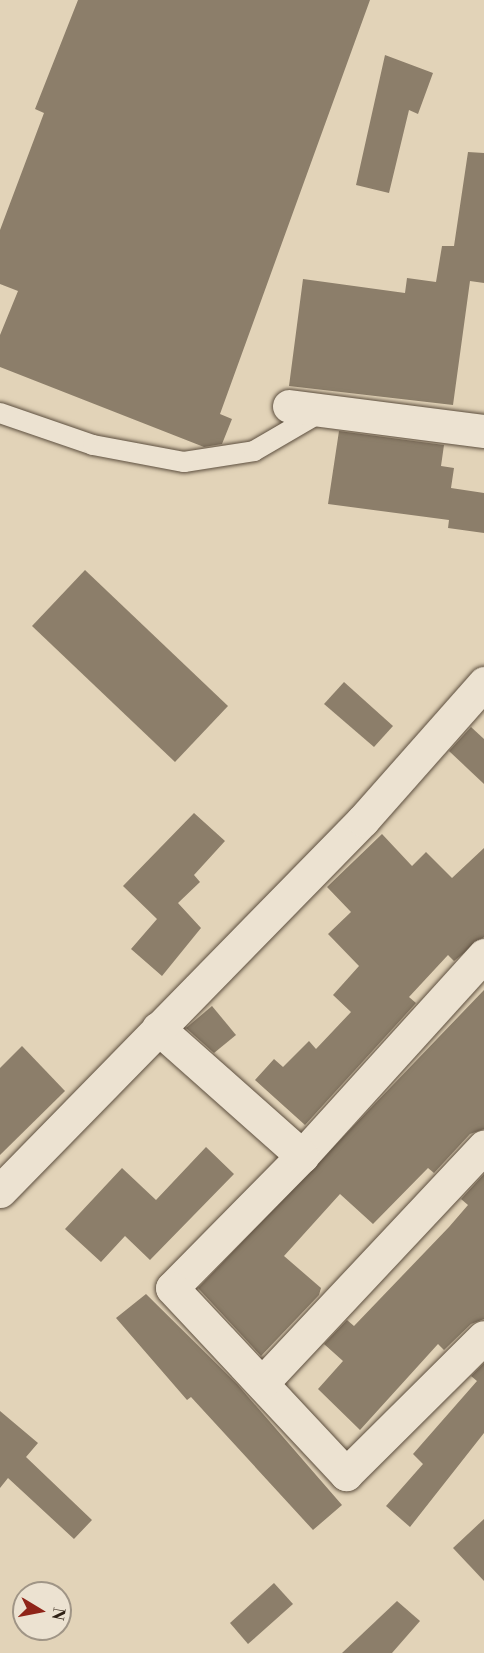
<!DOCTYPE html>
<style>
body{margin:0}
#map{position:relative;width:484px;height:1653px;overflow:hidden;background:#e2d3b8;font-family:"Libre Bodoni",serif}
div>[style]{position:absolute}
.building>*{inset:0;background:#8c7e6a}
.roads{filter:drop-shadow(0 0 2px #5c4e3e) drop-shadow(0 0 2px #5c4e3e)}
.lane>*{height:20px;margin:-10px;padding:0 10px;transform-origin:10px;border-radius:10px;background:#ece2d1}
.street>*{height:33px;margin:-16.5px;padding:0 16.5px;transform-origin:16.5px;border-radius:16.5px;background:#ece2d1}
span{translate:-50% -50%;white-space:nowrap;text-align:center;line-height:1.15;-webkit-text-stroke:4.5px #ece2d1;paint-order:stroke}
.north{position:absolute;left:12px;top:1581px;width:60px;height:60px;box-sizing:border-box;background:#ece2d1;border:2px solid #a09586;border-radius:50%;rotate:100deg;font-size:16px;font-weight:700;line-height:24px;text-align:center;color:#2f2115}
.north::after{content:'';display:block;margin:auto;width:21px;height:27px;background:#8f2418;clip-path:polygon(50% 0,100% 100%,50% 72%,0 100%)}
</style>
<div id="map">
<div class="building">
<div style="clip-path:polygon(78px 0,370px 0,220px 414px,232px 419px,222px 444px,204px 447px,0 367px,0 335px,18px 291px,0 284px,0 230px,44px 113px,35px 109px)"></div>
<div style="clip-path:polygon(385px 55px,433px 73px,418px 114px,409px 110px,389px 193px,356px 185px)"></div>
<div style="clip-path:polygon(468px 152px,484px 153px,484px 283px,470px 281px,453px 405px,289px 386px,303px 279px,405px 293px,407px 278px,436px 282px,442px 246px,454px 246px)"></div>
<div style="clip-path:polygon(339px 431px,444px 445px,441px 466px,454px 468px,451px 488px,484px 493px,484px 533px,448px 528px,449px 520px,328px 504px)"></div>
<div style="clip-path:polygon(85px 570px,228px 706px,175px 762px,32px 626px)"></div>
<div style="clip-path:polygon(344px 682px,393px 726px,374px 747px,324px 704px)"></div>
<div style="clip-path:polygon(471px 727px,484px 739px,484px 784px,449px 751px)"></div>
<div style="clip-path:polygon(194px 813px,225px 841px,194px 875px,200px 882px,178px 903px,201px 928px,162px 976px,131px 949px,157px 919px,123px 886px)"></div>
<div style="clip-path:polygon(382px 834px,412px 866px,426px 852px,452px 878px,484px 848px,484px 937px,454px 961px,448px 955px,409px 997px,416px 1003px,305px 1125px,255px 1080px,274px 1059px,283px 1067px,309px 1041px,316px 1049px,351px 1012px,333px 995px,359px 966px,328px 934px,351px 912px,327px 887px)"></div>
<div style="clip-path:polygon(484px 990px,484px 1129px,470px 1134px,434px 1173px,428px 1168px,373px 1224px,340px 1194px,284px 1256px,321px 1288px,319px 1295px,261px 1356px,198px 1288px)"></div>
<div style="clip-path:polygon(212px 1006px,236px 1035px,214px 1053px,186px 1028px)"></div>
<div style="clip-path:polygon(22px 1046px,65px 1091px,0 1155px,0 1068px)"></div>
<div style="clip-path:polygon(206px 1147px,234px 1174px,150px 1260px,125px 1236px,101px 1262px,65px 1229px,122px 1168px,156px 1200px)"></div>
<div style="clip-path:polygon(484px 1174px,484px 1319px,471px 1324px,444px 1350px,438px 1344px,360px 1430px,318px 1389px,343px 1361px,324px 1344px,347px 1320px,354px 1326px,449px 1227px,468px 1205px,461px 1199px)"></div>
<div style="clip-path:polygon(146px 1294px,237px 1384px,342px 1505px,313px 1530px,191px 1397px,187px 1400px,116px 1318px)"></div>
<div style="clip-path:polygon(484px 1363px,484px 1433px,410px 1527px,386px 1506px,423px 1464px,413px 1454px,477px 1381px,471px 1376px)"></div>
<div style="clip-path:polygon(0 1411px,38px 1443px,26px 1457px,92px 1520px,74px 1539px,8px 1478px,0 1488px)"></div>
<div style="clip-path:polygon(484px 1519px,484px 1581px,453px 1548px)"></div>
<div style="clip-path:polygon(274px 1583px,293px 1604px,248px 1644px,230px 1623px)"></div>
<div style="clip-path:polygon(397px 1601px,420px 1621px,392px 1653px,342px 1653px)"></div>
</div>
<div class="roads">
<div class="lane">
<div style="left:0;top:413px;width:98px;rotate:19deg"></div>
<div style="left:93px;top:445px;width:93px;rotate:10.6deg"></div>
<div style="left:184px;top:462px;width:71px;rotate:-8.9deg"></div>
<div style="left:254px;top:451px;width:78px;rotate:-30.2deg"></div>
</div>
<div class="street">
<div style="left:289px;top:406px;width:197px;rotate:7.3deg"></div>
<div style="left:484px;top:955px;width:271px;rotate:132.2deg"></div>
<div style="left:302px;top:1156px;width:185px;rotate:134.6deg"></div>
<div style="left:172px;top:1288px;width:255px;rotate:46.9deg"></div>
<div style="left:346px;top:1474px;width:194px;rotate:-44.8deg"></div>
<div style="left:158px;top:1028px;width:193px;rotate:41.6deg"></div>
<div style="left:0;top:1191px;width:519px;rotate:-45.62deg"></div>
<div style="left:363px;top:820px;width:183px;rotate:-48.5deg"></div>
<div style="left:263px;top:1382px;width:323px;rotate:-46.8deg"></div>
</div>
</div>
<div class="north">N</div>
</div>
